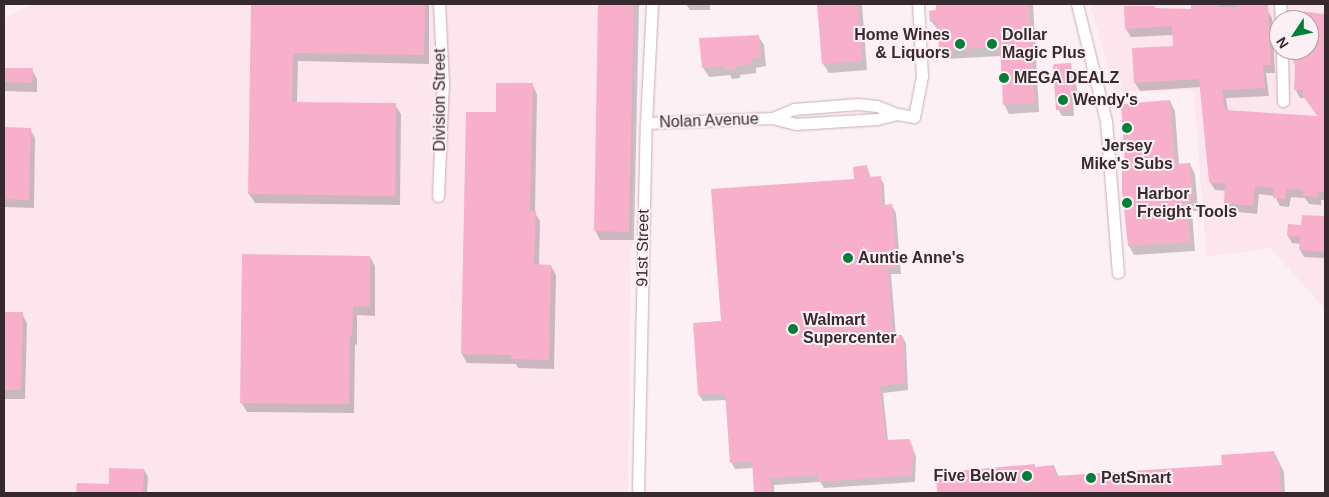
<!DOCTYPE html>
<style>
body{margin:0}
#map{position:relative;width:1329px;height:497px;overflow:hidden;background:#fdf0f4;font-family:Arial,sans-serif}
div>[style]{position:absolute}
.built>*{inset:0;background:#fde5ee}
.shadow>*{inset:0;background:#0003}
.building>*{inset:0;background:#f8afcc}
.roads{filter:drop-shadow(0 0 1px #caacb7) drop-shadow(0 0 1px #caacb7)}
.minor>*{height:11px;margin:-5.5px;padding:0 5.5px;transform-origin:5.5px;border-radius:5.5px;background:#fff}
.dots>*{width:14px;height:14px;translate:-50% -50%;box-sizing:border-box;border:2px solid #fdf0f4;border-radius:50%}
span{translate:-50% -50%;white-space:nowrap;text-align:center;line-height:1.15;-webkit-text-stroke:4px #fdf0f4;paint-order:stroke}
.poi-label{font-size:16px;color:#362a2f;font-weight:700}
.right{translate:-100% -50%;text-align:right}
.left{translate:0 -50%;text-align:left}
.street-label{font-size:16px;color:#362a2f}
.frame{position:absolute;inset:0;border:5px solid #362a2f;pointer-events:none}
.north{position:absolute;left:1269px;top:10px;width:50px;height:50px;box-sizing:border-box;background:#fdf0f4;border:1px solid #ada1a5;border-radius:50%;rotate:236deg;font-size:14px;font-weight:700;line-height:20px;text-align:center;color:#362a2f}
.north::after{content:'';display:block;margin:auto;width:18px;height:22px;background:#007f38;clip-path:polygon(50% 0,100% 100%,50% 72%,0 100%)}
</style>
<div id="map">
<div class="built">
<div style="clip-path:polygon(33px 4px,635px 4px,628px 493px,4px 493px,4px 18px)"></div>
<div style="clip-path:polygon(evenodd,1090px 4px,1325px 4px,1325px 309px,1270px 248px,1206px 257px,1194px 90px,1115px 92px,1090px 4px,1279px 20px,1309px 20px,1309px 50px,1279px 50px,1279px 20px)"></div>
</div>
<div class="shadow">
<div style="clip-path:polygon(252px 4px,429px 4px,429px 64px,298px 61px,297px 103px,395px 105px,401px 114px,400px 205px,255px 203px,249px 194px)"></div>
<div style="clip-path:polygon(599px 4px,639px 4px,634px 240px,600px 240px,595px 230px)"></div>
<div style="clip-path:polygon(686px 4px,710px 4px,710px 10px,690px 10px)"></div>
<div style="clip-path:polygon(819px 4px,862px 4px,867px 70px,829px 73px,823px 64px)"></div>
<div style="clip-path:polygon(937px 4px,1033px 4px,1039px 112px,1009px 114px,1004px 104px,1001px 56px,945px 59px,940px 50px,939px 31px,931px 21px,938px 11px)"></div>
<div style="clip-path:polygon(1193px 4px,1253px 4px,1255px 8px,1267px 9px,1272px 18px,1275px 73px,1266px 73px,1269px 96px,1226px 98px,1228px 111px,1319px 118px,1305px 98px,1300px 98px,1295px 89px,1296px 67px,1294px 63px,1295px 50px,1309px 50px,1309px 20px,1298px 20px,1299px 12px,1325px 15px,1325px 200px,1321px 200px,1321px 205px,1309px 204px,1305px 198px,1291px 197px,1289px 207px,1280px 206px,1275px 196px,1259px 194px,1257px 214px,1230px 211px,1225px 203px,1226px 191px,1215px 190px,1210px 182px,1201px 87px,1140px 91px,1135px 83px,1133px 50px,1174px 47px,1174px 35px,1131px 37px,1126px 29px,1155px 10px,1193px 11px)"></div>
<div style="clip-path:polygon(758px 36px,764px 45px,766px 66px,756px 68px,756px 73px,740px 75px,740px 78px,732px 79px,730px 75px,709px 77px,703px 68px)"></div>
<div style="clip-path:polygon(1070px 65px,1074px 72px,1078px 96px,1073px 101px,1074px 116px,1062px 116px,1058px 109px)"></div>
<div style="clip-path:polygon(4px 69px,32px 70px,37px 79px,37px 92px,4px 91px)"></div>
<div style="clip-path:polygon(532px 84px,537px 94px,535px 213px,540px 221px,539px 266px,551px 266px,556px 275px,554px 369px,518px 368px,516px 364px,467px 363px,462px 354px,497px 114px)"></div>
<div style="clip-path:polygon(1170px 101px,1175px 111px,1179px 165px,1190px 164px,1195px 174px,1198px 211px,1192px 211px,1195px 251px,1134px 255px,1129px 246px,1126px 168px)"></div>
<div style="clip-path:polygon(4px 128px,30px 129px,35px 138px,34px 208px,4px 207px)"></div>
<div style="clip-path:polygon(867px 167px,871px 178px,880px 178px,884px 184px,885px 206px,892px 206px,896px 213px,901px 274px,891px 274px,896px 336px,902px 336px,906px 343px,908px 390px,883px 393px,888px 441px,912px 447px,916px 456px,915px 482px,824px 488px,820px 482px,774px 485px,774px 493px,755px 493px,753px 468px,735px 469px,731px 462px,727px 400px,703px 401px,699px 395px,722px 323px)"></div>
<div style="clip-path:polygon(1303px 216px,1325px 218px,1325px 258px,1304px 257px,1300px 250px,1301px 244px,1292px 243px,1288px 236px,1302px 227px)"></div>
<div style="clip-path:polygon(370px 257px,375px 266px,375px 316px,357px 315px,357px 345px,355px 344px,354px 413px,247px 412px,241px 402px)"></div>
<div style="clip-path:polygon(4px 313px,22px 314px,27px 323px,25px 399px,4px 399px)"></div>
<div style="clip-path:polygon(1274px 452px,1284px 472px,1285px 493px,938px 493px,937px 475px,1054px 466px,1059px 477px,1223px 466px)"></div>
<div style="clip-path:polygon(144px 470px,148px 477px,147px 493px,78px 493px,78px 484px,110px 485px)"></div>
</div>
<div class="building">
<div style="clip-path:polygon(251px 4px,425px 4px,424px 55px,293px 53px,292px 102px,396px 103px,395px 196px,248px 194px)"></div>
<div style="clip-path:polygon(598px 4px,634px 4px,629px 232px,594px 231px)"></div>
<div style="clip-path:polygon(817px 4px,858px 4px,862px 61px,822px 64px)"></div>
<div style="clip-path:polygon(936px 4px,1029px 4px,1035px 103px,1003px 105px,1000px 47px,939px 50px,937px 21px,930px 22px,929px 11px,936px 10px)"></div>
<div style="clip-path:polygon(1191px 4px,1220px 4px,1220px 7px,1237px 7px,1237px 4px,1268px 4px,1271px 65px,1263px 65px,1265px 88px,1222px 90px,1225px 110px,1318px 116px,1303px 96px,1303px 90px,1294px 90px,1295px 63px,1293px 63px,1294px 50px,1309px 50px,1309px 20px,1297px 20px,1298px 11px,1325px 14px,1325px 192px,1317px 192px,1317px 197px,1303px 196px,1303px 190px,1287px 189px,1285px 199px,1273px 198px,1274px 188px,1255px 186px,1253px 206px,1224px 203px,1225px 184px,1209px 182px,1199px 79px,1134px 83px,1132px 48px,1173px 46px,1172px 26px,1125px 29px,1124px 6px,1155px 6px,1155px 8px,1191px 9px)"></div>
<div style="clip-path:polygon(759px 35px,761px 57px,751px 59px,751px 64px,736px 66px,736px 69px,726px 70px,725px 66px,702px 68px,699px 38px)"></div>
<div style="clip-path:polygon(1071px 63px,1074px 89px,1070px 94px,1071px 109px,1056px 110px,1053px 67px,1054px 64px)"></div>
<div style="clip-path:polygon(4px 68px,33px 68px,32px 83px,4px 82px)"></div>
<div style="clip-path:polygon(496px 83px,533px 83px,530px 211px,536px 211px,534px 264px,551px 265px,549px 360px,511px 359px,511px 355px,461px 354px,466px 112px,496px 112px)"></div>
<div style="clip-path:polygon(1170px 100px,1175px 164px,1190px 163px,1193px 202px,1187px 202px,1190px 242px,1128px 246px,1122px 191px,1122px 167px,1125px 167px,1121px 104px)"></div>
<div style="clip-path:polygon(4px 127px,31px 128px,29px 200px,4px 199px)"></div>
<div style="clip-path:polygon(867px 165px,868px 177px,881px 176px,882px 205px,892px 204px,897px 267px,888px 268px,893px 335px,902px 335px,904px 347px,905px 383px,880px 386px,886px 440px,909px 439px,913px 448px,912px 475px,818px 482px,818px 475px,770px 478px,772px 493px,754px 493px,752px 461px,730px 463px,725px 393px,698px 395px,693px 323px,721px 321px,711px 189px,854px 179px,853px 167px)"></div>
<div style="clip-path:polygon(1302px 215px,1325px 216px,1325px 252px,1299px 250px,1300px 237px,1287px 236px,1288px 224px,1301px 225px)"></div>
<div style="clip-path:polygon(242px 254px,370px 256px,370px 307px,353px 306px,352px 336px,350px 336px,349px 404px,240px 403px)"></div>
<div style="clip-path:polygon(4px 312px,23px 312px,21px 390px,4px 390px)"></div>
<div style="clip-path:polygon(1274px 451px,1275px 461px,1279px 461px,1281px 493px,937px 493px,936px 474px,954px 471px,1035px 464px,1035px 467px,1054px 465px,1055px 476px,1222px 465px,1221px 455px)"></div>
<div style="clip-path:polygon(109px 468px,144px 469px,143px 493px,76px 493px,77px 483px,109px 484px)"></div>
</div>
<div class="roads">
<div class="minor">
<div style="left:1077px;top:4px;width:121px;rotate:76.1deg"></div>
<div style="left:1106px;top:121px;width:152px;rotate:85.5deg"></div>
<div style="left:1280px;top:4px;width:16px;rotate:86deg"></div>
<div style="left:1282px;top:50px;width:51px;rotate:88.9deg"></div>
<div style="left:772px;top:118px;width:24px;rotate:-22deg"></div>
<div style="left:794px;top:109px;width:64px;rotate:-4.5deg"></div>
<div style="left:858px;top:104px;width:19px;rotate:6deg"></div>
<div style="left:877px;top:106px;width:22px;rotate:22deg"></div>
<div style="left:897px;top:114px;width:17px;rotate:10deg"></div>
<div style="left:914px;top:117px;width:42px;rotate:-79deg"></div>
<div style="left:922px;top:76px;width:72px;rotate:-93.2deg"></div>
<div style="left:646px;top:123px;width:126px;rotate:-2.3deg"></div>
<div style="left:772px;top:118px;width:25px;rotate:14deg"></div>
<div style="left:796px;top:124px;width:81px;rotate:-3.5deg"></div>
<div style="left:877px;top:119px;width:21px;rotate:-14deg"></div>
<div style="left:438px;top:196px;width:113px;rotate:-87.5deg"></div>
<div style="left:443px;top:83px;width:79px;rotate:-92.9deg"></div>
<div style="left:638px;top:493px;width:370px;rotate:-88.8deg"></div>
<div style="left:646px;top:123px;width:119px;rotate:-87.1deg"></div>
</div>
</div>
<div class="dots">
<div style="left:960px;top:44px;background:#007f38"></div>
<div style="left:992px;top:44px;background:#007f38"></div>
<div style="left:1004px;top:78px;background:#007f38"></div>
<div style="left:1063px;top:100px;background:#007f38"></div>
<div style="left:1127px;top:128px;background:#007f38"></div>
<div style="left:1127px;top:203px;background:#007f38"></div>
<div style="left:848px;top:258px;background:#007f38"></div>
<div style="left:793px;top:329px;background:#007f38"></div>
<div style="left:1027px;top:476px;background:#007f38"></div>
<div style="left:1091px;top:478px;background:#007f38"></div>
</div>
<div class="poi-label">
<span class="right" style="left:950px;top:44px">Home Wines<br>&amp; Liquors</span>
<span class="left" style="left:1002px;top:44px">Dollar<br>Magic Plus</span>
<span class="left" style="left:1014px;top:78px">MEGA DEALZ</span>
<span class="left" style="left:1073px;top:100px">Wendy's</span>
<span style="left:1127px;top:155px">Jersey<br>Mike's Subs</span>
<span class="left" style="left:1137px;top:203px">Harbor<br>Freight Tools</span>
<span class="left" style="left:858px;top:258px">Auntie Anne's</span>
<span class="left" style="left:803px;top:329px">Walmart<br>Supercenter</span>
<span class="right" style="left:1017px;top:476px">Five Below</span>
<span class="left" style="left:1101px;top:478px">PetSmart</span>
</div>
<div class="street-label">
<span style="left:440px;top:100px;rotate:-90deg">Division Street</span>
<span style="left:709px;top:121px;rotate:-2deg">Nolan Avenue</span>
<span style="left:643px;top:248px;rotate:-89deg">91st Street</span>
</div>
<div class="frame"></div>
<div class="north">N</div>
</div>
